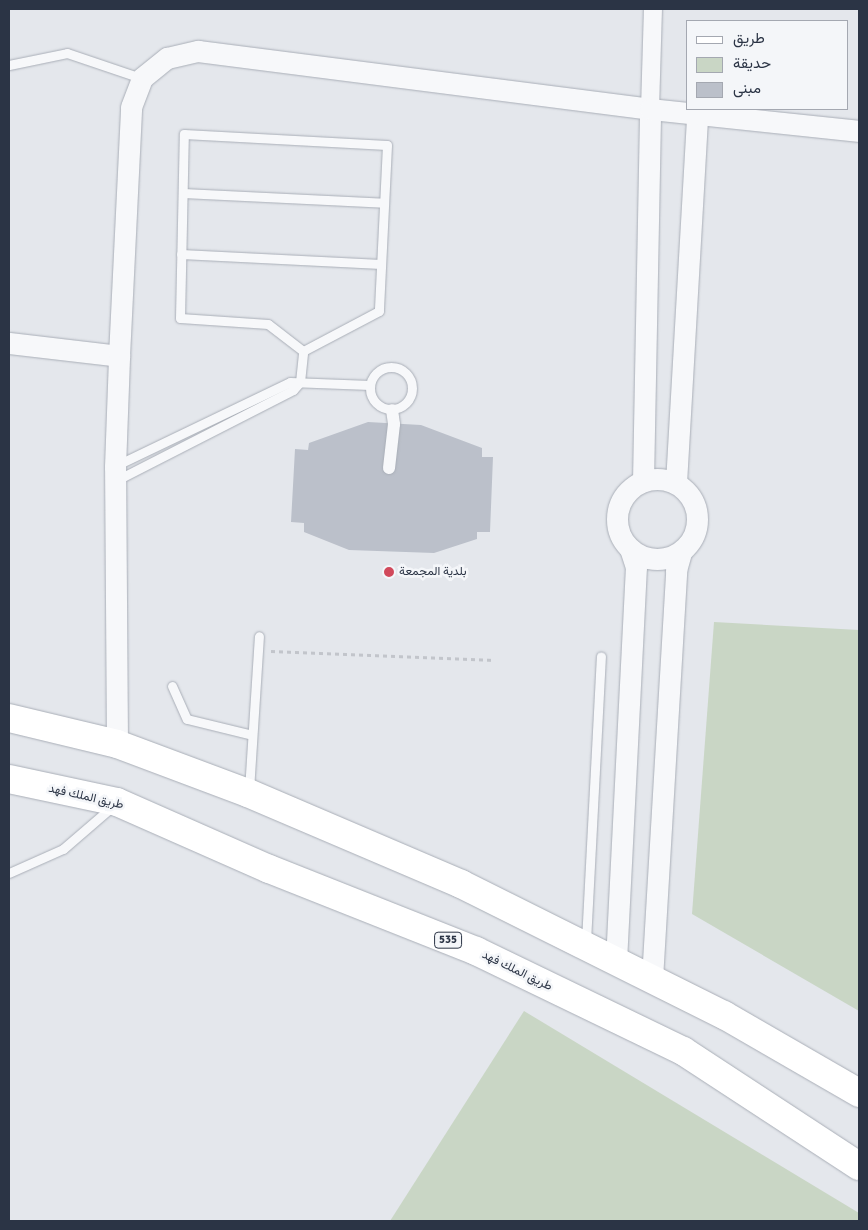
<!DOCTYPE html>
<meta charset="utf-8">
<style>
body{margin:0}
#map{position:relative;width:868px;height:1230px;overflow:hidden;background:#e4e7ec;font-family:Signika,Vazirmatn,sans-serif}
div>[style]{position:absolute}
.green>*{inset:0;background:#c9d6c5}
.building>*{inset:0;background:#bbc0ca}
.path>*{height:3px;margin-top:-1.5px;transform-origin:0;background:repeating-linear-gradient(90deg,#c2c5cb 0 4px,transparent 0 8px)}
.roads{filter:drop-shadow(0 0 1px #a9aeb7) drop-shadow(0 0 1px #a9aeb7)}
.service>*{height:9px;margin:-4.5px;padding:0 4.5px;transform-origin:4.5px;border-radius:4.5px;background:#f7f8fa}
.service>.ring{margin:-4.5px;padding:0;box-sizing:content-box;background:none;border:9px solid #f7f8fa;border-radius:50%}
.pedestrian>*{height:12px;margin:-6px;padding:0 6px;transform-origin:6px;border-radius:6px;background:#f7f8fa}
.minor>*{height:18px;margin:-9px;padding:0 9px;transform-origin:9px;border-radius:9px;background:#f7f8fa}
.tertiary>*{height:21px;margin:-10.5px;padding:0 10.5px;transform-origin:10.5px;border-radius:10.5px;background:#f7f8fa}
.tertiary>.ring{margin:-10.5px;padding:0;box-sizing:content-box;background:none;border:21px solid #f7f8fa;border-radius:50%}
.primary>*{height:28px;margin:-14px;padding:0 14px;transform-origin:14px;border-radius:14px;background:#fff}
.dots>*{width:14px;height:14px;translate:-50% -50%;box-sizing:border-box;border:2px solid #f4f6f9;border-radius:50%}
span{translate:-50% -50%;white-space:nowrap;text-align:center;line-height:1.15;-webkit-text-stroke:5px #f4f6f9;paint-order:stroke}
.shield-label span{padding:1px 4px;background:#f4f6f9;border:1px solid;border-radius:4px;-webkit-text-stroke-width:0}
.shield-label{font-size:11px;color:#2b3445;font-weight:700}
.poi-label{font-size:12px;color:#2b3445}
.left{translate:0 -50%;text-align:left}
.street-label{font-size:12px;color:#2b3445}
.frame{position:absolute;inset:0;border:10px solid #2b3445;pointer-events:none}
.legend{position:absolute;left:686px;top:20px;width:162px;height:90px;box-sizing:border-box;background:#f4f6f9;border:1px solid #a4a8b1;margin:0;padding:6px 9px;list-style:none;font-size:15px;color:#2b3445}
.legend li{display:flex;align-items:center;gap:10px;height:25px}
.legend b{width:25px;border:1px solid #a4a8b1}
</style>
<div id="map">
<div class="green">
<div style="clip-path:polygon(714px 622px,859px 630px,859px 1011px,692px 914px)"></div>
<div style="clip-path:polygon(524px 1011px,859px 1213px,859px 1221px,390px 1221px)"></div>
</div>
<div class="building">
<div style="clip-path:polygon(368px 422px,421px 425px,482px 448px,482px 457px,493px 457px,490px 532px,477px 532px,477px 539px,434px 553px,349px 550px,304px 532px,304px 523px,291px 522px,295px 449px,308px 450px,309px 443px)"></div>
</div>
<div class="path">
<div style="left:271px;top:651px;width:224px;rotate:2.3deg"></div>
</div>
<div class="roads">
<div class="service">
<div style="left:9px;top:65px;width:59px;rotate:-11.7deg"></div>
<div style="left:67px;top:53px;width:78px;rotate:18.7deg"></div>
<div style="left:183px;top:193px;width:201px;rotate:2.8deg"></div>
<div style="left:181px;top:254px;width:200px;rotate:2.9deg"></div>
<div class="ring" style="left:370px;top:367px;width:33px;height:33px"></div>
<div style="left:115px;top:466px;width:194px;rotate:-25.6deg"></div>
<div style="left:290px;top:382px;width:80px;rotate:2.1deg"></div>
<div style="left:115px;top:481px;width:200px;rotate:-27.1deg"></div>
<div style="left:293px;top:390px;width:11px;rotate:-49deg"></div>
<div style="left:300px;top:382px;width:31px;rotate:-84deg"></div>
<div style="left:303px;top:351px;width:44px;rotate:-142.4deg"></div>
<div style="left:268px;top:324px;width:88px;rotate:-176.1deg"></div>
<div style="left:180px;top:318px;width:184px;rotate:-88.8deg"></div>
<div style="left:184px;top:134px;width:203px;rotate:3.1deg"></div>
<div style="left:387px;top:145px;width:166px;rotate:92.8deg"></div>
<div style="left:379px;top:311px;width:86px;rotate:152.2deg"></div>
<div style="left:172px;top:686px;width:36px;rotate:66deg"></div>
<div style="left:187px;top:719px;width:67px;rotate:13.8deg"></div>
<div style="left:249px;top:790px;width:154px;rotate:-86.3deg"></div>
<div style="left:9px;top:873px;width:59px;rotate:-24deg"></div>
<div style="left:63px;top:849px;width:66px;rotate:-40.7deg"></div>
<div style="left:586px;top:941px;width:285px;rotate:-87deg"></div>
</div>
<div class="pedestrian">
<div style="left:389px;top:468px;width:44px;rotate:-83.5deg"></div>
<div style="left:394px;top:424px;width:14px;rotate:-98deg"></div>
</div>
<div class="minor">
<div style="left:650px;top:109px;width:100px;rotate:-88.3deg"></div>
</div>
<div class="tertiary">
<div style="left:9px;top:343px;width:111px;rotate:6.7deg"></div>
<div class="ring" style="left:617px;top:479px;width:59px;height:59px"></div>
<div style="left:643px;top:481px;width:372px;rotate:-88.9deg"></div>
<div style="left:676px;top:483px;width:370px;rotate:-86.7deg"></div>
<div style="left:117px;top:744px;width:277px;rotate:-90.4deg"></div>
<div style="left:115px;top:467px;width:111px;rotate:-87.9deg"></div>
<div style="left:119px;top:356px;width:249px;rotate:-87.2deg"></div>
<div style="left:131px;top:107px;width:31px;rotate:-69deg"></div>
<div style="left:142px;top:78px;width:32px;rotate:-39deg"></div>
<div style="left:167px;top:58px;width:32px;rotate:-13deg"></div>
<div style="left:198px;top:51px;width:456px;rotate:7.3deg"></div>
<div style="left:650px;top:109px;width:210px;rotate:6deg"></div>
<div style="left:616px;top:961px;width:395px;rotate:-87.1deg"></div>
<div style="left:636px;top:567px;width:19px;rotate:-108deg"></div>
<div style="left:652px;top:979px;width:410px;rotate:-86.6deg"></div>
<div style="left:676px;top:570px;width:18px;rotate:-74deg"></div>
</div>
<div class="primary">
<div style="left:9px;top:718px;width:111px;rotate:13.5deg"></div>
<div style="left:117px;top:744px;width:140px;rotate:20.5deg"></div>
<div style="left:248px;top:793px;width:232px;rotate:23.1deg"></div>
<div style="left:461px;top:884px;width:294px;rotate:26.5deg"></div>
<div style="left:724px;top:1015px;width:156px;rotate:30deg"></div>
<div style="left:9px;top:779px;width:110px;rotate:12deg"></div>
<div style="left:117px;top:802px;width:166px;rotate:23.8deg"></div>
<div style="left:269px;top:869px;width:223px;rotate:21.6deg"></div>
<div style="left:476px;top:951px;width:230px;rotate:25.8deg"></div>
<div style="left:683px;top:1051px;width:210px;rotate:33.2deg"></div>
</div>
</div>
<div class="dots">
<div style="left:389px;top:572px;background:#d1495b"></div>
</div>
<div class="shield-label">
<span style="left:448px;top:940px">535</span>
</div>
<div class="poi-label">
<span class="left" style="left:399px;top:572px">بلدية المجمعة</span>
</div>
<div class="street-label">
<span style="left:86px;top:797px;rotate:13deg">طريق الملك فهد</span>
<span style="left:517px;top:971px;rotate:26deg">طريق الملك فهد</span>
</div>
<div class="frame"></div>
<ul class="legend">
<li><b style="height:6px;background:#fff"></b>طريق</li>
<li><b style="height:14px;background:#c9d6c5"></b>حديقة</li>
<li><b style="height:14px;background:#bbc0ca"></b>مبنى</li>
</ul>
</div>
